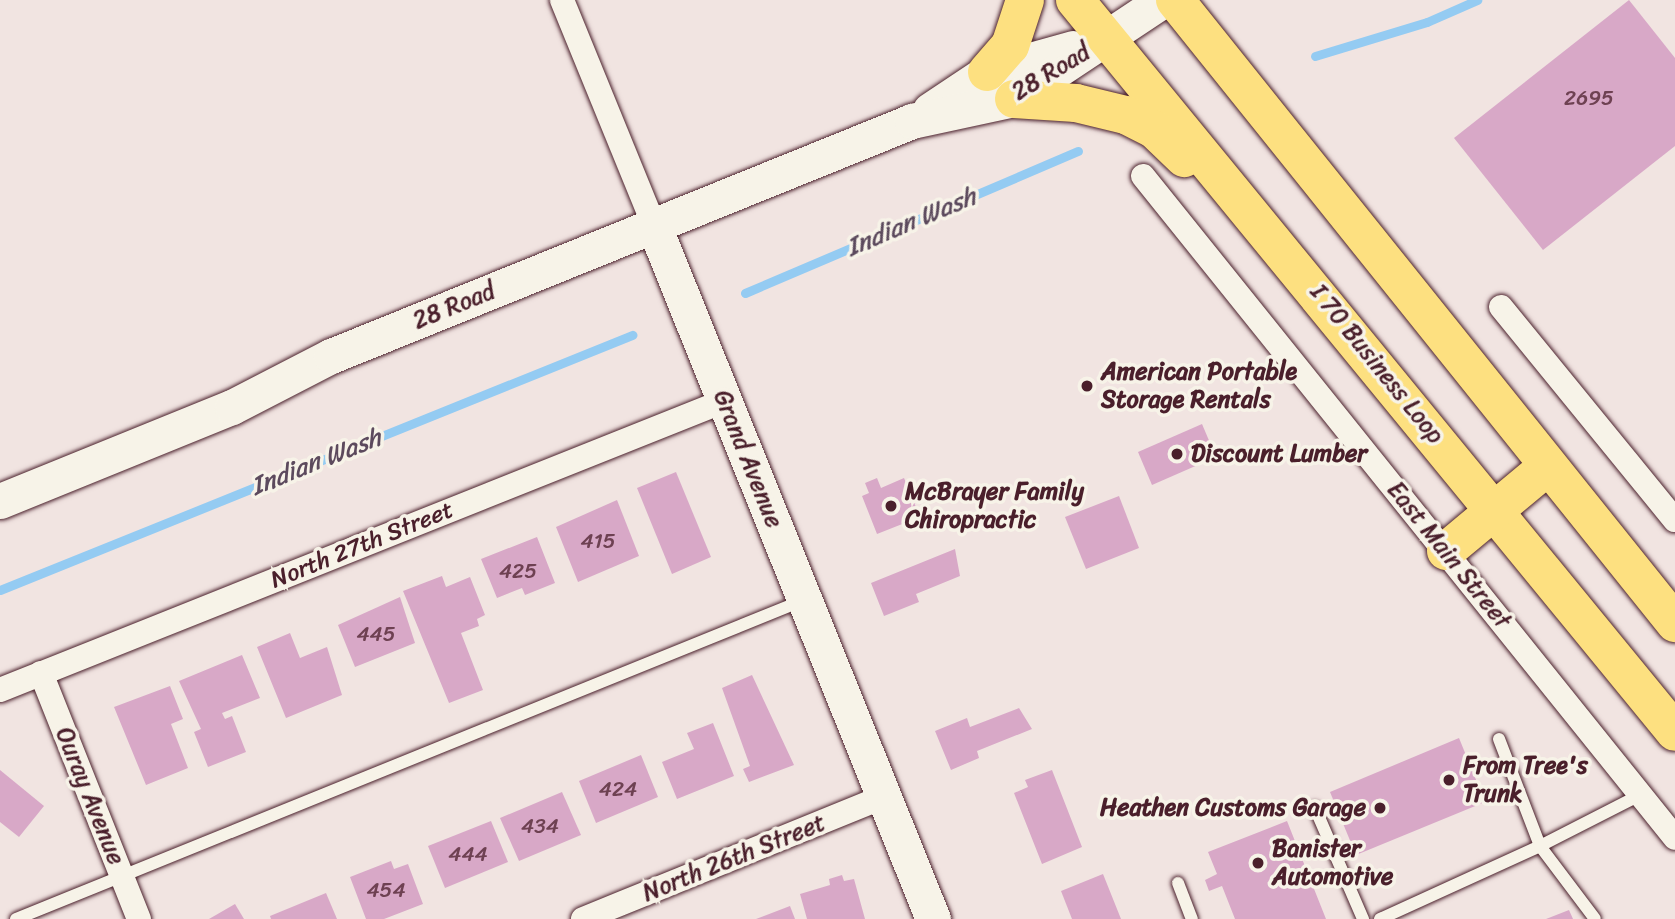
<!DOCTYPE html>
<style>
body{margin:0}
#map{position:relative;width:1675px;height:919px;overflow:hidden;background:#f1e4e1;font-family:Sriracha,sans-serif}
div>[style]{position:absolute}
.stream>*{height:9px;margin:-4.5px;padding:0 4.5px;transform-origin:4.5px;border-radius:4.5px;background:#94cbf2}
.building>*{inset:0;background:#d8a8c7}
.roads{filter:drop-shadow(0 0 2px #4a1f2b) drop-shadow(0 0 2px #4a1f2b)}
.lane>*{height:12px;margin:-6px;padding:0 6px;transform-origin:6px;border-radius:6px;background:#f7f3e8}
.street>*{height:24px;margin:-12px;padding:0 12px;transform-origin:12px;border-radius:12px;background:#f7f3e8}
.secondary>*{height:35px;margin:-17.5px;padding:0 17.5px;transform-origin:17.5px;border-radius:17.5px;background:#f7f3e8}
.primary>*{height:38px;margin:-19px;padding:0 19px;transform-origin:19px;border-radius:19px;background:#fde080}
.dots>*{width:19px;height:19px;translate:-50% -50%;box-sizing:border-box;border:4px solid #f7f3e8;border-radius:50%}
span{translate:-50% -50%;white-space:nowrap;text-align:center;line-height:1.15;-webkit-text-stroke:7px #f7f3e8;paint-order:stroke}
.number-label{font-size:21px;color:#6e4152}
.number-label span{-webkit-text-stroke-width:0}
.street-label{font-size:24px;color:#4a1f2b}
.poi-label{font-size:24px;color:#4a1f2b;font-weight:700}
.left{translate:0 -50%;text-align:left}
.right{translate:-100% -50%;text-align:right}
.water-label{font-size:26px;color:#5c4a5d;font-style:italic}
</style>
<div id="map">
<div class="stream">
<div style="left:1315px;top:56px;width:117px;rotate:-16.9deg"></div>
<div style="left:1427px;top:22px;width:55px;rotate:-23.7deg"></div>
<div style="left:745px;top:293px;width:362px;rotate:-23.1deg"></div>
<div style="left:0;top:590px;width:682px;rotate:-21.97deg"></div>
</div>
<div class="building">
<div style="clip-path:polygon(1629px 0,1675px 58px,1675px 146px,1543px 250px,1454px 138px)"></div>
<div style="clip-path:polygon(1202px 424px,1216px 457px,1152px 485px,1138px 452px)"></div>
<div style="clip-path:polygon(676px 472px,711px 557px,672px 574px,637px 488px)"></div>
<div style="clip-path:polygon(877px 478px,881px 488px,904px 478px,920px 517px,877px 534px,862px 496px,869px 493px,865px 483px)"></div>
<div style="clip-path:polygon(1119px 496px,1139px 548px,1086px 569px,1065px 517px)"></div>
<div style="clip-path:polygon(617px 500px,639px 556px,578px 582px,556px 527px)"></div>
<div style="clip-path:polygon(537px 537px,555px 583px,525px 595px,522px 588px,497px 598px,481px 559px)"></div>
<div style="clip-path:polygon(955px 549px,960px 576px,916px 594px,919px 602px,884px 616px,871px 583px)"></div>
<div style="clip-path:polygon(442px 576px,446px 587px,470px 577px,485px 615px,477px 619px,479px 626px,461px 633px,483px 690px,449px 703px,403px 591px)"></div>
<div style="clip-path:polygon(400px 597px,415px 643px,355px 667px,338px 625px)"></div>
<div style="clip-path:polygon(290px 633px,300px 658px,327px 647px,342px 695px,286px 718px,257px 647px)"></div>
<div style="clip-path:polygon(242px 655px,260px 698px,222px 713px,225px 719px,232px 716px,246px 752px,208px 767px,194px 732px,201px 729px,179px 681px)"></div>
<div style="clip-path:polygon(752px 675px,794px 765px,749px 782px,743px 769px,750px 766px,722px 688px)"></div>
<div style="clip-path:polygon(170px 686px,183px 719px,171px 724px,188px 768px,146px 785px,114px 707px)"></div>
<div style="clip-path:polygon(1019px 708px,1032px 729px,977px 751px,979px 758px,951px 770px,935px 731px,967px 718px,970px 727px)"></div>
<div style="clip-path:polygon(713px 723px,734px 776px,677px 799px,662px 762px,694px 749px,687px 733px)"></div>
<div style="clip-path:polygon(1459px 738px,1485px 802px,1356px 855px,1330px 792px)"></div>
<div style="clip-path:polygon(641px 755px,658px 797px,596px 823px,579px 781px)"></div>
<div style="clip-path:polygon(0 770px,44px 806px,19px 837px,0 822px)"></div>
<div style="clip-path:polygon(1052px 770px,1082px 847px,1042px 864px,1014px 793px,1028px 787px,1025px 780px)"></div>
<div style="clip-path:polygon(562px 792px,581px 835px,519px 861px,500px 818px)"></div>
<div style="clip-path:polygon(491px 821px,508px 862px,445px 888px,428px 846px)"></div>
<div style="clip-path:polygon(1287px 821px,1326px 919px,1235px 919px,1222px 886px,1209px 891px,1205px 880px,1217px 874px,1208px 852px)"></div>
<div style="clip-path:polygon(391px 861px,394px 869px,408px 864px,423px 904px,384px 919px,366px 919px,350px 877px)"></div>
<div style="clip-path:polygon(1103px 874px,1121px 919px,1072px 919px,1061px 891px)"></div>
<div style="clip-path:polygon(842px 875px,844px 881px,854px 879px,865px 919px,807px 919px,800px 894px,830px 885px,829px 879px)"></div>
<div style="clip-path:polygon(326px 893px,337px 919px,271px 919px,270px 916px)"></div>
<div style="clip-path:polygon(235px 904px,244px 919px,209px 919px)"></div>
<div style="clip-path:polygon(790px 906px,795px 919px,756px 919px)"></div>
<div style="clip-path:polygon(1569px 910px,1573px 919px,1546px 919px)"></div>
</div>
<div class="roads">
<div class="lane">
<div style="left:1499px;top:739px;width:115px;rotate:69deg"></div>
<div style="left:1540px;top:846px;width:91px;rotate:53deg"></div>
<div style="left:1315px;top:808px;width:121px;rotate:66.6deg"></div>
<div style="left:1178px;top:883px;width:39px;rotate:69deg"></div>
<div style="left:16px;top:919px;width:850px;rotate:-22.04deg"></div>
<div style="left:1380px;top:919px;width:176px;rotate:-24.5deg"></div>
<div style="left:1540px;top:846px;width:112px;rotate:-27deg"></div>
</div>
<div class="street">
<div style="left:562px;top:0;width:244px;rotate:67.8deg"></div>
<div style="left:1143px;top:176px;width:849px;rotate:51.21deg"></div>
<div style="left:1501px;top:307px;width:275px;rotate:50.8deg"></div>
<div style="left:41px;top:673px;width:265px;rotate:68.3deg"></div>
<div style="left:0;top:690px;width:780px;rotate:-21.76deg"></div>
<div style="left:583px;top:919px;width:325px;rotate:-22.1deg"></div>
</div>
<div class="secondary">
<div style="left:930px;top:110px;width:69px;rotate:-33.7deg"></div>
<div style="left:987px;top:72px;width:89px;rotate:-15.6deg"></div>
<div style="left:654px;top:226px;width:747px;rotate:68.07deg"></div>
<div style="left:0;top:501px;width:250px;rotate:-22.1deg"></div>
<div style="left:232px;top:407px;width:111px;rotate:-27.3deg"></div>
<div style="left:331px;top:356px;width:627px;rotate:-22.02deg"></div>
<div style="left:912px;top:121px;width:104px;rotate:-12.2deg"></div>
<div style="left:1014px;top:99px;width:179px;rotate:-33.6deg"></div>
</div>
<div class="primary">
<div style="left:1075px;top:0;width:946px;rotate:50.66deg"></div>
<div style="left:1175px;top:0;width:799px;rotate:51.25deg"></div>
<div style="left:987px;top:72px;width:35px;rotate:-49deg"></div>
<div style="left:1010px;top:46px;width:48px;rotate:-71.9deg"></div>
<div style="left:1014px;top:99px;width:62px;rotate:3.7deg"></div>
<div style="left:1076px;top:103px;width:51px;rotate:13.5deg"></div>
<div style="left:1126px;top:115px;width:31px;rotate:27deg"></div>
<div style="left:1154px;top:129px;width:42px;rotate:44deg"></div>
<div style="left:1446px;top:551px;width:133px;rotate:-39.8deg"></div>
</div>
</div>
<div class="dots">
<div style="left:1087px;top:386px;background:#4a1f2b"></div>
<div style="left:1177px;top:454px;background:#4a1f2b"></div>
<div style="left:891px;top:506px;background:#4a1f2b"></div>
<div style="left:1449px;top:780px;background:#4a1f2b"></div>
<div style="left:1380px;top:808px;background:#4a1f2b"></div>
<div style="left:1258px;top:863px;background:#4a1f2b"></div>
</div>
<div class="number-label">
<span style="left:1589px;top:98px">2695</span>
<span style="left:598px;top:541px">415</span>
<span style="left:518px;top:571px">425</span>
<span style="left:376px;top:634px">445</span>
<span style="left:618px;top:789px">424</span>
<span style="left:540px;top:826px">434</span>
<span style="left:468px;top:854px">444</span>
<span style="left:386px;top:890px">454</span>
</div>
<div class="street-label">
<span style="left:1051px;top:72px;rotate:-31deg">28 Road</span>
<span style="left:454px;top:306px;rotate:-22deg">28 Road</span>
<span style="left:1377px;top:364px;rotate:51deg">I 70 Business Loop</span>
<span style="left:748px;top:459px;rotate:68deg">Grand Avenue</span>
<span style="left:362px;top:545px;rotate:-22deg">North 27th Street</span>
<span style="left:1449px;top:555px;rotate:51deg">East Main Street</span>
<span style="left:90px;top:796px;rotate:68deg">Ouray Avenue</span>
<span style="left:734px;top:858px;rotate:-22deg">North 26th Street</span>
</div>
<div class="poi-label">
<span class="left" style="left:1101px;top:386px">American Portable<br>Storage Rentals</span>
<span class="left" style="left:1191px;top:454px">Discount Lumber</span>
<span class="left" style="left:905px;top:506px">McBrayer Family<br>Chiropractic</span>
<span class="left" style="left:1463px;top:780px">From Tree's<br>Trunk</span>
<span class="right" style="left:1366px;top:808px">Heathen Customs Garage</span>
<span class="left" style="left:1272px;top:863px">Banister<br>Automotive</span>
</div>
<div class="water-label">
<span style="left:911px;top:222px;rotate:-23deg">Indian Wash</span>
<span style="left:316px;top:462px;rotate:-22deg">Indian Wash</span>
</div>
</div>
